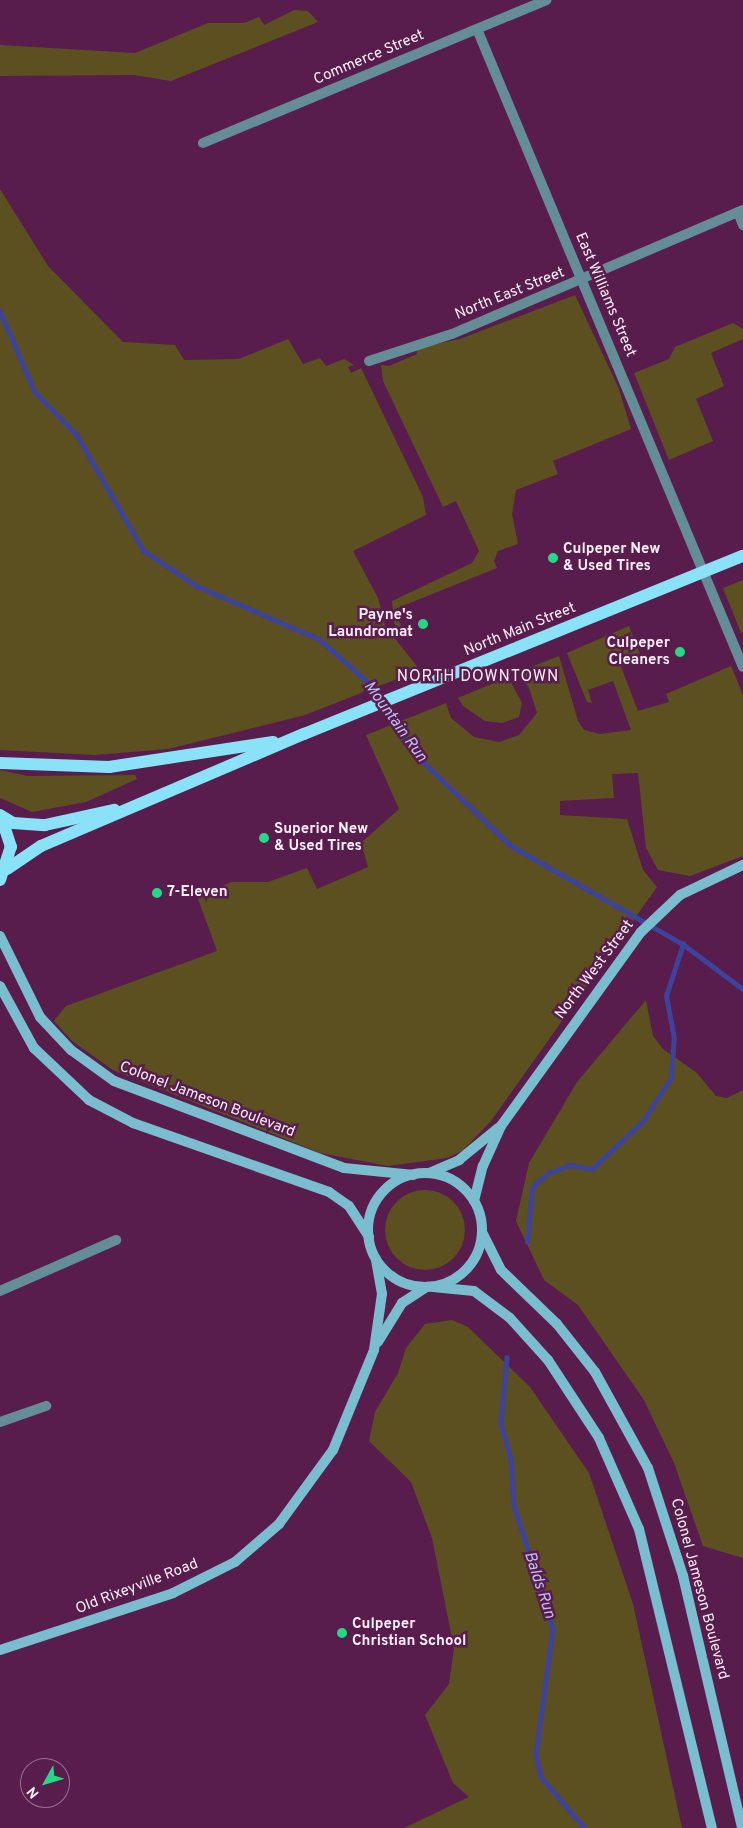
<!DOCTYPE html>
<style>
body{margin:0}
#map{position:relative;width:743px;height:1828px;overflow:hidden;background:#581d4c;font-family:Overpass,sans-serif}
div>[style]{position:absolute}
.green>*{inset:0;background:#5c5020}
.round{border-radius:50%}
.stream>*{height:4.5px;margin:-2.25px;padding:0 2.25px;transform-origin:2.25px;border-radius:2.25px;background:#3d429b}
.street>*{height:10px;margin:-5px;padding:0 5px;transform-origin:5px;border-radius:5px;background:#648d98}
.secondary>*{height:10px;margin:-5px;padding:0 5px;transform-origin:5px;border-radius:5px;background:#7abdcf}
.secondary>.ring{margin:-5px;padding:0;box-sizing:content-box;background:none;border:10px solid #7abdcf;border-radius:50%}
.primary>*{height:12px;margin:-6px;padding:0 6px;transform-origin:6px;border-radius:6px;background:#8ae2f9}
.dots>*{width:14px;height:14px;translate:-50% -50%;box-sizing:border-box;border:2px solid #581d4c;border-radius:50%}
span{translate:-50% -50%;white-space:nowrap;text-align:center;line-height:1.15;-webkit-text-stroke:5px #581d4c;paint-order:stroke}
.street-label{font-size:15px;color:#fdeef8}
.poi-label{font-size:15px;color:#fdeef8;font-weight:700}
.left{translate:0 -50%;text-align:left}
.right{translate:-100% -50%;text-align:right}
.neighbourhood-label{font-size:16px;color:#fdeef8;letter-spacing:1px}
.water-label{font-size:16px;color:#b9c3f3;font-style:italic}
.north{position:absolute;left:20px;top:1758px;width:50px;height:50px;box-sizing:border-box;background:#581d4c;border:1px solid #9a7191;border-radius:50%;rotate:231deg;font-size:14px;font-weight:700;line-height:20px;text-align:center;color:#fdeef8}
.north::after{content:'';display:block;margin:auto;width:18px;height:22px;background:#25d886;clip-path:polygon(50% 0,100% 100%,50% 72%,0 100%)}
</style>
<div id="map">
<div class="green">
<div style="clip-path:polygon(294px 10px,308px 11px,318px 22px,171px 81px,134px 75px,0 76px,0 45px,135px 53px,208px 23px,244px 23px,259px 17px,264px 25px)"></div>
<div style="clip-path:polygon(0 189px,48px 266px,123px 342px,175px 345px,184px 360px,239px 359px,288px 339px,303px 364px,320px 358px,326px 366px,344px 359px,354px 365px,348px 367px,351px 373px,361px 368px,423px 497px,426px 515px,353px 551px,378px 598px,385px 626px,420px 670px,305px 715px,168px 749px,95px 755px,0 750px)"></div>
<div style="clip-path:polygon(575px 295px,619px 389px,631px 429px,553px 461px,558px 474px,516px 490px,512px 514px,518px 544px,498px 551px,494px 561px,497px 568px,395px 609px,406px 639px,394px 623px,392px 601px,472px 563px,479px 551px,456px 501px,443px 507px,383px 381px,381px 365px,389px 366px,417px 354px,417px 348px,460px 339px)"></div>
<div style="clip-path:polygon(733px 323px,743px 329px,743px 339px,711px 353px,724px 386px,696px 399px,713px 441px,669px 460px,634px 373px,669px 359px,675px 347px)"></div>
<div style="clip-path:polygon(743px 580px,743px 632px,741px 633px,723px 588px)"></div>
<div style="clip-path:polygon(629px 626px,642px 659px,621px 667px,638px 711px,669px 702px,666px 694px,731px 666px,743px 695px,743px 856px,690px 876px,658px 870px,646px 848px,638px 773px,612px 774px,614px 798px,560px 801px,560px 815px,627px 819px,643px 870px,657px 887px,491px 1121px,462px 1151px,447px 1158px,388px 1166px,320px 1153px,113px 1070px,72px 1041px,54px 1021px,66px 1006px,217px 951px,197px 896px,232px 882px,268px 882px,307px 868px,317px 889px,368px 867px,361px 843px,399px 809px,366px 735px,446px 703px,451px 718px,474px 737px,499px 742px,519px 735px,537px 713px,529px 688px,518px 672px,559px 656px,578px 721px,584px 730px,600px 734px,631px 730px,613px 681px,588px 690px,592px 703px,587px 702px,567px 653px)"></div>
<div style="clip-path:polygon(508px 677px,522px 703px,519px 717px,502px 723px,485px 721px,463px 706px,458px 698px)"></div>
<div style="clip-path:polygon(0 770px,28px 776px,135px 775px,137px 779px,86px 802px,32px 812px,0 798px)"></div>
<div style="clip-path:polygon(646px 1000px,653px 1036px,663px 1049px,697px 1073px,716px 1096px,727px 1098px,743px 1090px,743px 1558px,703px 1546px,674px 1463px,644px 1400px,578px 1305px,544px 1280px,516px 1221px,529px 1163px,577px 1082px)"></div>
<div class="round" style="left:385px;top:1190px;width:80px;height:80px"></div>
<div style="clip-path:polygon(452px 1320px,468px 1327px,530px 1387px,589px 1473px,633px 1604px,682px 1828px,404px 1828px,469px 1797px,453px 1783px,425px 1715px,449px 1684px,454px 1648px,432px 1538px,411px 1482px,369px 1441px,375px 1412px,398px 1373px,406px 1348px,425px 1324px)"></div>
</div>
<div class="stream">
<div style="left:0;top:311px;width:88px;rotate:66.6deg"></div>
<div style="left:35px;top:392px;width:60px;rotate:45.7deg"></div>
<div style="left:77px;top:435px;width:133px;rotate:60.1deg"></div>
<div style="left:143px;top:550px;width:65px;rotate:33.7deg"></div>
<div style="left:197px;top:586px;width:133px;rotate:23.5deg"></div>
<div style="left:319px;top:639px;width:65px;rotate:41.3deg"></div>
<div style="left:368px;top:682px;width:89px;rotate:56.5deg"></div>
<div style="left:417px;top:756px;width:129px;rotate:43.7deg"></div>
<div style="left:510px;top:845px;width:199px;rotate:29.8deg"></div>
<div style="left:683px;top:944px;width:75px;rotate:36.9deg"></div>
<div style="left:527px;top:1242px;width:55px;rotate:-84.8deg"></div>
<div style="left:532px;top:1187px;width:21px;rotate:-41deg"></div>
<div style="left:548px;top:1173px;width:23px;rotate:-20deg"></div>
<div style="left:570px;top:1165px;width:22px;rotate:10deg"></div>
<div style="left:592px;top:1169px;width:70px;rotate:-43.3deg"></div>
<div style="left:643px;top:1121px;width:51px;rotate:-56.9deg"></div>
<div style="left:671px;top:1078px;width:39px;rotate:-86deg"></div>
<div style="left:674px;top:1039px;width:44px;rotate:-100.5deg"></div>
<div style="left:666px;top:996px;width:55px;rotate:-71.9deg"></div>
<div style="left:507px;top:1357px;width:67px;rotate:95.1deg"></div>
<div style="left:501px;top:1424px;width:36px;rotate:74deg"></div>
<div style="left:511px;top:1459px;width:46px;rotate:86.3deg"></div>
<div style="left:514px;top:1505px;width:130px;rotate:72.5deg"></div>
<div style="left:553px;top:1629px;width:127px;rotate:97.7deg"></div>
<div style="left:536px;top:1755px;width:23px;rotate:77deg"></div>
<div style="left:541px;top:1777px;width:67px;rotate:49.2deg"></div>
</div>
<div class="street">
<div style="left:477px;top:29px;width:691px;rotate:67.37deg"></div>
<div style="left:203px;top:143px;width:372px;rotate:-22.6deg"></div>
<div style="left:738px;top:212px;width:14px;rotate:69deg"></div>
<div style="left:369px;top:361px;width:87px;rotate:-18deg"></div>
<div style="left:452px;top:334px;width:316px;rotate:-23.1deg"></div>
<div style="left:0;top:1291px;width:127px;rotate:-23.7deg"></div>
<div style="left:0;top:1422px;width:49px;rotate:-19.2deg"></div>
</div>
<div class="secondary">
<div style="left:0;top:936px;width:90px;rotate:63.7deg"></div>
<div style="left:40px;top:1017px;width:45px;rotate:46.8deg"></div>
<div style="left:71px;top:1050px;width:53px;rotate:35.8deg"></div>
<div style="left:114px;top:1081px;width:246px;rotate:20.7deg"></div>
<div style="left:344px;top:1168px;width:70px;rotate:5.7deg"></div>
<div style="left:0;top:986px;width:71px;rotate:61.3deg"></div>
<div style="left:34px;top:1048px;width:76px;rotate:43.4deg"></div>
<div style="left:89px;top:1100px;width:50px;rotate:27.6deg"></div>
<div style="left:133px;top:1123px;width:208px;rotate:19.4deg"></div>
<div style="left:329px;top:1192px;width:24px;rotate:35deg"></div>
<div style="left:349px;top:1206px;width:37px;rotate:57deg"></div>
<div style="left:429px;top:1173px;width:33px;rotate:-23deg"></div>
<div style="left:459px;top:1160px;width:50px;rotate:-39.4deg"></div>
<div class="ring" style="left:368px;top:1173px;width:104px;height:104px"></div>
<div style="left:474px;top:1201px;width:36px;rotate:-76deg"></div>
<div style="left:483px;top:1166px;width:44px;rotate:-65.8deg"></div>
<div style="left:501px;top:1126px;width:239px;rotate:-54.2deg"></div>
<div style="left:641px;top:932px;width:54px;rotate:-43.5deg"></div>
<div style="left:680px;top:895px;width:70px;rotate:-25.5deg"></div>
<div style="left:482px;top:1232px;width:42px;rotate:63.4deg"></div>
<div style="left:501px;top:1270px;width:78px;rotate:44deg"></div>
<div style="left:557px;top:1324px;width:61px;rotate:51.6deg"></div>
<div style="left:595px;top:1372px;width:110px;rotate:61.1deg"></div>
<div style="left:648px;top:1468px;width:114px;rotate:72deg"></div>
<div style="left:683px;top:1576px;width:259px;rotate:76.8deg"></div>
<div style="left:433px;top:1287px;width:41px;rotate:5.6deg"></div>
<div style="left:474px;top:1291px;width:45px;rotate:36.9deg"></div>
<div style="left:510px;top:1318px;width:57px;rotate:47.9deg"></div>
<div style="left:548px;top:1360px;width:93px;rotate:56.8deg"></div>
<div style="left:599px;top:1438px;width:99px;rotate:66.3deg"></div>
<div style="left:639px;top:1529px;width:308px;rotate:76.3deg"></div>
<div style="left:378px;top:1342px;width:46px;rotate:-58.4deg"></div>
<div style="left:402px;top:1303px;width:30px;rotate:-33deg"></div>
<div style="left:0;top:1650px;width:182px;rotate:-18.2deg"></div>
<div style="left:173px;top:1593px;width:69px;rotate:-26.6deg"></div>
<div style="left:235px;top:1562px;width:58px;rotate:-40.8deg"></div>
<div style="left:279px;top:1524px;width:92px;rotate:-53.9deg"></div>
<div style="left:333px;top:1450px;width:108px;rotate:-67.7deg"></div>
<div style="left:374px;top:1350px;width:57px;rotate:-81.9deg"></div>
<div style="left:382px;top:1294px;width:36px;rotate:-100deg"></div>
</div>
<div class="primary">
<div style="left:0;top:763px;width:109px;rotate:2.1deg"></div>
<div style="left:109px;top:767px;width:166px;rotate:-8.7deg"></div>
<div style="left:0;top:815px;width:15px;rotate:32deg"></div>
<div style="left:13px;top:823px;width:32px;rotate:4deg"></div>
<div style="left:45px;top:825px;width:71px;rotate:-12.3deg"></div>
<div style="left:7px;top:869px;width:41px;rotate:-34.1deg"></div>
<div style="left:41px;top:846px;width:286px;rotate:-23.1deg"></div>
<div style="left:304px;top:734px;width:474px;rotate:-22.1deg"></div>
<div style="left:0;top:880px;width:35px;rotate:-72deg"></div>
<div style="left:11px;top:847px;width:32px;rotate:-108deg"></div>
</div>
<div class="dots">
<div style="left:553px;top:558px;background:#25d886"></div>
<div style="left:423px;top:624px;background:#25d886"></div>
<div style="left:680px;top:652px;background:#25d886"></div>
<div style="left:264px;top:838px;background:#25d886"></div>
<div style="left:157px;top:893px;background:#25d886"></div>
<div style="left:342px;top:1633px;background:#25d886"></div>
</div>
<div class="street-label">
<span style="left:369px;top:58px;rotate:-23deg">Commerce Street</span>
<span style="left:510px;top:294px;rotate:-22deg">North East Street</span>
<span style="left:605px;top:295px;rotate:67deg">East Williams Street</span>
<span style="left:520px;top:630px;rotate:-22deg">North Main Street</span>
<span style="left:595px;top:970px;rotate:-53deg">North West Street</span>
<span style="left:207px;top:1100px;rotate:21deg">Colonel Jameson Boulevard</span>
<span style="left:137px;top:1587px;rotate:-21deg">Old Rixeyville Road</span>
<span style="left:699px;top:1589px;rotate:75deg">Colonel Jameson Boulevard</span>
</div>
<div class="poi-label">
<span class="left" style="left:563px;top:558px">Culpeper New<br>&amp; Used Tires</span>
<span class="right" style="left:413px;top:624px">Payne's<br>Laundromat</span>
<span class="right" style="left:670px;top:652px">Culpeper<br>Cleaners</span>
<span class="left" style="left:274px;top:838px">Superior New<br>&amp; Used Tires</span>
<span class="left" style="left:167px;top:893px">7-Eleven</span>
<span class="left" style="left:352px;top:1633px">Culpeper<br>Christian School</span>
</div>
<div class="neighbourhood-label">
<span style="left:478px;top:677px">NORTH DOWNTOWN</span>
</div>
<div class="water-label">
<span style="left:395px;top:722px;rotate:54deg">Mountain Run</span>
<span style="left:539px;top:1585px;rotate:72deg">Balds Run</span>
</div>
<div class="north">N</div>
</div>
